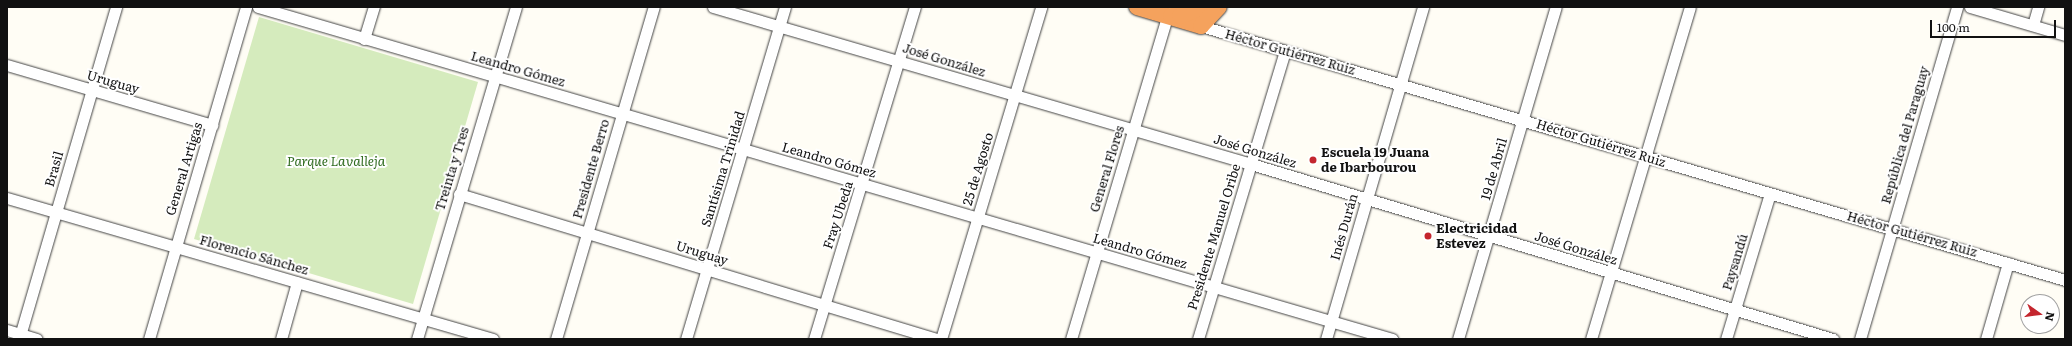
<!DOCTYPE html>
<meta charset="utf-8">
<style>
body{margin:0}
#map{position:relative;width:2072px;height:346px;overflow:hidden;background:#fffdf5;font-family:Literata,serif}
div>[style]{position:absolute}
.green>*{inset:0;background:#d5ebbd}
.roads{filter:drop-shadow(0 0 1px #444) drop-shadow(0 0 1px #444)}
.minor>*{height:11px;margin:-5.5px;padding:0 5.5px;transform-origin:5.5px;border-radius:5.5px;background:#fff}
.highway>*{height:16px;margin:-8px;padding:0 8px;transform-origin:8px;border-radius:8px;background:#f5a25d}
.dots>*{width:11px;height:11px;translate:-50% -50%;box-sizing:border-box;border:2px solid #fff;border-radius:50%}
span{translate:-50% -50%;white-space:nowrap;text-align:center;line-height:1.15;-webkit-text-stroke:4px #fff;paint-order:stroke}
.street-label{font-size:13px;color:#111}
.poi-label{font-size:13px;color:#111;font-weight:700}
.left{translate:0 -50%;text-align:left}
.park-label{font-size:13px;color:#2f6b1f;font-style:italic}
.frame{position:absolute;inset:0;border:8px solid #111;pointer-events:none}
.north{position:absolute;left:2020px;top:294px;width:40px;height:40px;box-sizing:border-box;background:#fff;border:1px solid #a0a0a0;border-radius:50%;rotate:104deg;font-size:11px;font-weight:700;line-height:16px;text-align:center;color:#111}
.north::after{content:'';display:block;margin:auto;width:14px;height:18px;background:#c4262e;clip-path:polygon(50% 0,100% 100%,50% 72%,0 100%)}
.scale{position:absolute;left:1930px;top:20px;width:126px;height:18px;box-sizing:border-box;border:2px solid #111;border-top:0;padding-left:5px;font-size:12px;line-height:14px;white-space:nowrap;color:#111;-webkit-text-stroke:3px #fff;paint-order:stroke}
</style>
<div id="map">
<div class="green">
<div style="clip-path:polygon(259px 17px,478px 82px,413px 304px,194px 239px)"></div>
</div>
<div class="roads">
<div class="minor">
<div style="left:258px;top:7px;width:1182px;rotate:16.32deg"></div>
<div style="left:713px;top:7px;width:560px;rotate:16.27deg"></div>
<div style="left:1251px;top:164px;width:608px;rotate:16.74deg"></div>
<div style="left:1970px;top:7px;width:99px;rotate:16.4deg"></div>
<div style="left:2033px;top:25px;width:19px;rotate:-74deg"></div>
<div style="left:1201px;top:26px;width:901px;rotate:16.38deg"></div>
<div style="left:364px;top:39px;width:34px;rotate:-73deg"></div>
<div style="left:7px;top:65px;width:214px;rotate:16.3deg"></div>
<div style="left:459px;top:194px;width:500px;rotate:16.9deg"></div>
<div style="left:7px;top:198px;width:506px;rotate:16.18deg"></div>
<div style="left:7px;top:330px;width:31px;rotate:17deg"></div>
<div style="left:19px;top:339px;width:346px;rotate:-73.7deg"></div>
<div style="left:149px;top:339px;width:346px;rotate:-73.7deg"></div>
<div style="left:281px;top:339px;width:59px;rotate:-74.3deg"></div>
<div style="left:417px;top:339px;width:346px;rotate:-73.4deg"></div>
<div style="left:556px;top:339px;width:346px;rotate:-73.6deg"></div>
<div style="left:686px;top:339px;width:346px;rotate:-73.4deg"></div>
<div style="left:814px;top:339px;width:347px;rotate:-73.1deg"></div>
<div style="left:941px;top:339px;width:347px;rotate:-73.2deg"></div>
<div style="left:1071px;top:339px;width:346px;rotate:-73.4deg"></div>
<div style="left:1198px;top:339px;width:301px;rotate:-73.2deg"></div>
<div style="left:1326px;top:339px;width:346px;rotate:-73.7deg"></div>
<div style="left:1458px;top:339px;width:346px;rotate:-73.6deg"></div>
<div style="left:1591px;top:339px;width:346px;rotate:-73.4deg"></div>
<div style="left:1726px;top:339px;width:152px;rotate:-73.2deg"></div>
<div style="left:1860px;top:339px;width:346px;rotate:-73.7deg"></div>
<div style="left:1986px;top:339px;width:79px;rotate:-73.9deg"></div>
</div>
<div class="highway">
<div style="left:1137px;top:7px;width:67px;rotate:16.5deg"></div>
<div style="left:1171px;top:16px;width:9px"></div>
<div style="left:1180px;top:16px;width:24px;rotate:-22deg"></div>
<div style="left:1201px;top:26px;width:26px;rotate:-47deg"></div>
</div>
</div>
<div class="dots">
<div style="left:1313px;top:160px;background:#c4262e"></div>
<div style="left:1428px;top:236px;background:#c4262e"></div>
</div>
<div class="street-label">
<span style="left:1290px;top:52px;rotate:16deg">Héctor Gutiérrez Ruiz</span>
<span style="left:944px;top:60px;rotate:17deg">José González</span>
<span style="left:518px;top:69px;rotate:16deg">Leandro Gómez</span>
<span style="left:113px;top:82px;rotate:16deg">Uruguay</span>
<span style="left:1905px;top:135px;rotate:-74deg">República del Paraguay</span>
<span style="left:1601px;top:143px;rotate:17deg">Héctor Gutiérrez Ruiz</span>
<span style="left:1255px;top:151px;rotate:17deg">José González</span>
<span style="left:829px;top:160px;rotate:16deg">Leandro Gómez</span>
<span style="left:54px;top:169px;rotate:-74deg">Brasil</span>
<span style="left:184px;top:169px;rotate:-73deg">General Artigas</span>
<span style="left:452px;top:169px;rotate:-73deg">Treinta y Tres</span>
<span style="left:591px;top:169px;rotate:-74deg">Presidente Berro</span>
<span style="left:723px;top:169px;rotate:-73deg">Santísima Trinidad</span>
<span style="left:978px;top:169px;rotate:-73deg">25 de Agosto</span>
<span style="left:1107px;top:169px;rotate:-73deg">General Flores</span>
<span style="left:1494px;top:169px;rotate:-74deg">19 de Abril</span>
<span style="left:838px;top:215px;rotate:-72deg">Fray Ubeda</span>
<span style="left:1344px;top:227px;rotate:-74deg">Inés Durán</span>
<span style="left:1912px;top:234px;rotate:16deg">Héctor Gutiérrez Ruiz</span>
<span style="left:1214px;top:237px;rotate:-73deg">Presidente Manuel Oribe</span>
<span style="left:1576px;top:248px;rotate:17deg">José González</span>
<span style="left:1140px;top:251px;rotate:16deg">Leandro Gómez</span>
<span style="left:702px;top:253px;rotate:17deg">Uruguay</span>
<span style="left:254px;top:255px;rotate:16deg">Florencio Sánchez</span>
<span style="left:1735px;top:262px;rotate:-73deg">Paysandú</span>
</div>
<div class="poi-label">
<span class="left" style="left:1321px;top:160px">Escuela 19 Juana<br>de Ibarbourou</span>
<span class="left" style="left:1436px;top:236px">Electricidad<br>Estevez</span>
</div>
<div class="park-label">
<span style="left:336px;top:161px">Parque Lavalleja</span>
</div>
<div class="frame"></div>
<div class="north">N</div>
<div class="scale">100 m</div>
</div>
